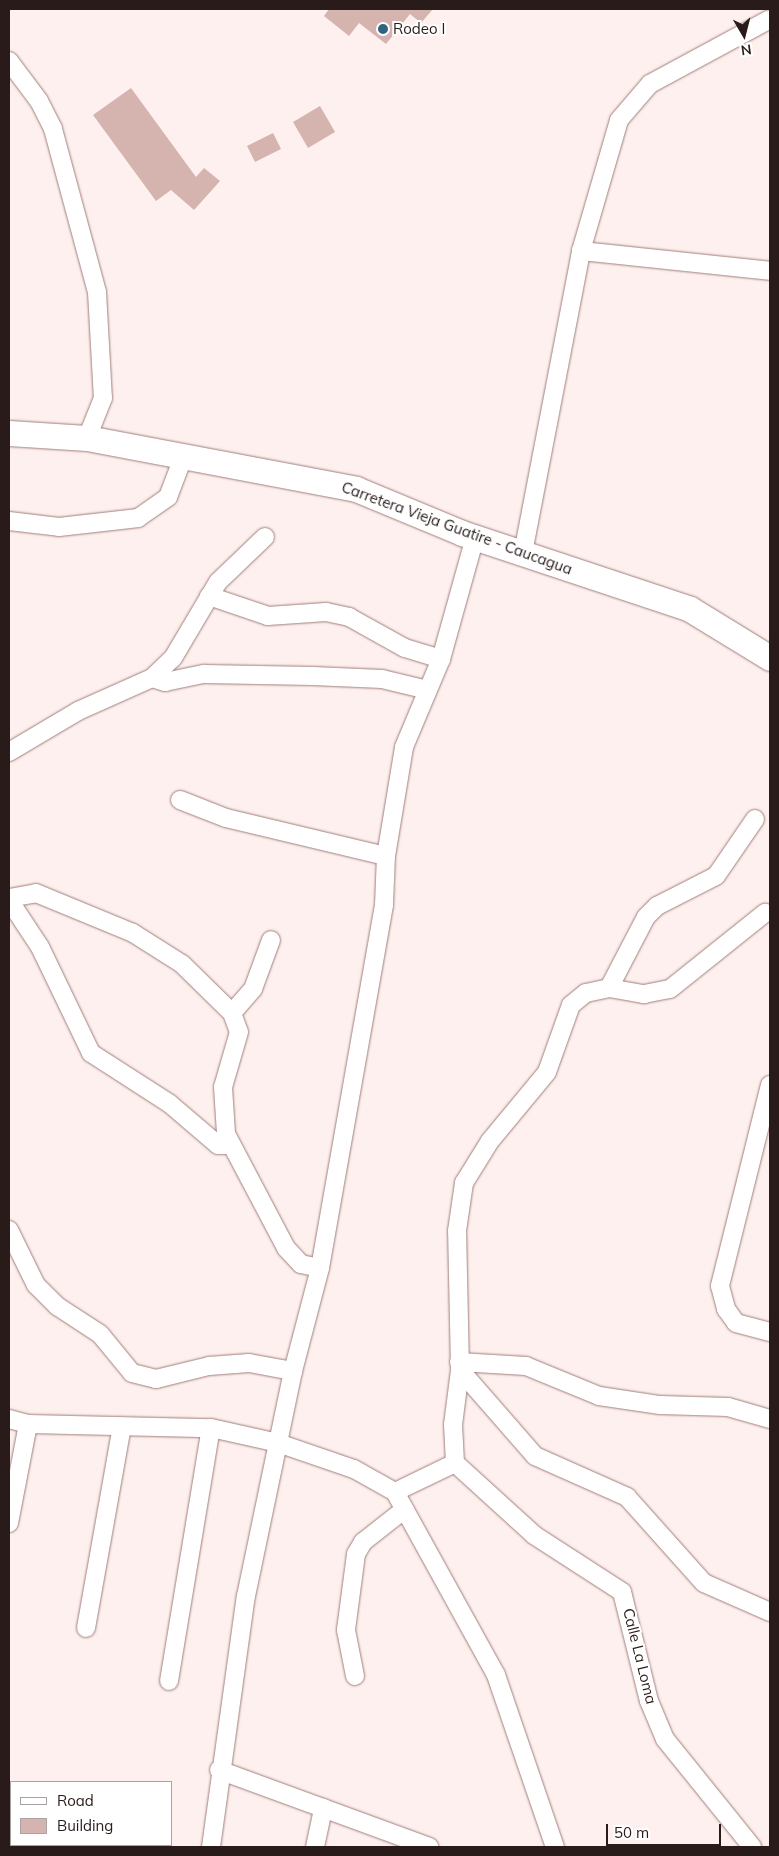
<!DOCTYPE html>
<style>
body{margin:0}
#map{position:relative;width:779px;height:1856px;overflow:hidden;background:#fef0ee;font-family:Mulish,sans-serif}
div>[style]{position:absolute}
.building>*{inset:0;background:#d5b3af}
.roads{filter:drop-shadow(0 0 1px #9e7f7b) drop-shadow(0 0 1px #9e7f7b)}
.street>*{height:18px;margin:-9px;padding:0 9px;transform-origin:9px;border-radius:9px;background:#fff}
.secondary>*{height:25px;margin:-12.5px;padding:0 12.5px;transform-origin:12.5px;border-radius:12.5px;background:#fff}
.dots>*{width:14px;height:14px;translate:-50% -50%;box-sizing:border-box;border:2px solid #fff;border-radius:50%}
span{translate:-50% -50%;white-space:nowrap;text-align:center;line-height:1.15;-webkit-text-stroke:4px #fff;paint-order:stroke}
.poi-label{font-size:15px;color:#281b1a}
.left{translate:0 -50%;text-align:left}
.street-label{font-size:15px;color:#281b1a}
.frame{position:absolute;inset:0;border:10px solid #281b1a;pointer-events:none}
.legend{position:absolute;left:10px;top:1781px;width:162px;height:65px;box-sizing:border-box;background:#fff;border:1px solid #a9a4a3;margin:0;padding:6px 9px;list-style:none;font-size:15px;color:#281b1a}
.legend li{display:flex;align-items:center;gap:10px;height:25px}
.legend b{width:25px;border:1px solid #a9a4a3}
.north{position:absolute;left:719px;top:10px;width:50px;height:50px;-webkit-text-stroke:4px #fff;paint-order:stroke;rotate:172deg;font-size:14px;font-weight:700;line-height:20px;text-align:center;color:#281b1a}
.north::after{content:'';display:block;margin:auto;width:18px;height:22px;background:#281b1a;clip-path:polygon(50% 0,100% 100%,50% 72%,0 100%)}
.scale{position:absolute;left:606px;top:1824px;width:115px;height:22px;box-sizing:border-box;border:2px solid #281b1a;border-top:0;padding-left:6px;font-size:15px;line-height:18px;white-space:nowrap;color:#281b1a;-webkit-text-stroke:4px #fff;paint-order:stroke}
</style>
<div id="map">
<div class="building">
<div style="clip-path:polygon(329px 9px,433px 9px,421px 23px,410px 14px,386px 44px,359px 23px,349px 36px,324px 16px)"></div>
<div style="clip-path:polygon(131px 88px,196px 177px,204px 168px,220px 181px,194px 210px,171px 190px,156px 201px,93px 115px)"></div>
<div style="clip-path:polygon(320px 106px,335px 132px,308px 148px,293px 122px)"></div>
<div style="clip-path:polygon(273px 133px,281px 149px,255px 162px,247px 146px)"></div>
</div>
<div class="roads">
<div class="street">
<div style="left:9px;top:61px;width:50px;rotate:53.1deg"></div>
<div style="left:39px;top:101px;width:31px;rotate:63deg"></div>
<div style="left:53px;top:129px;width:169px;rotate:74.9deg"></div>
<div style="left:97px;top:292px;width:106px;rotate:86.8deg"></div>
<div style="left:103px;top:398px;width:43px;rotate:111.8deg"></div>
<div style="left:581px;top:251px;width:190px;rotate:6deg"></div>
<div style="left:9px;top:521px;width:50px;rotate:6.8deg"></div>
<div style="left:59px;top:527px;width:80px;rotate:-6.5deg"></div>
<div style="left:138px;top:518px;width:37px;rotate:-35deg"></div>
<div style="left:168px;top:497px;width:45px;rotate:-69.1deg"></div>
<div style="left:523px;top:553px;width:308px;rotate:-79.1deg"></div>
<div style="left:581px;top:251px;width:136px;rotate:-73.8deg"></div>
<div style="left:619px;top:120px;width:48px;rotate:-49.3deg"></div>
<div style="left:650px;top:84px;width:136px;rotate:-28.4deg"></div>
<div style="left:209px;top:596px;width:62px;rotate:18.7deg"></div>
<div style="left:268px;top:616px;width:58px;rotate:-3.9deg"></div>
<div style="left:326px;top:612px;width:24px;rotate:12deg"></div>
<div style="left:349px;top:617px;width:64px;rotate:29deg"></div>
<div style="left:405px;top:648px;width:38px;rotate:17deg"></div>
<div style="left:152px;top:678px;width:14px;rotate:17deg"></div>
<div style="left:165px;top:682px;width:40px;rotate:-12deg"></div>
<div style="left:204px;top:674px;width:109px;rotate:1.1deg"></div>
<div style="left:313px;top:676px;width:69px;rotate:2.5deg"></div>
<div style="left:382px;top:679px;width:47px;rotate:13.4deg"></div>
<div style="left:9px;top:752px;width:80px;rotate:-30.7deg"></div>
<div style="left:78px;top:711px;width:81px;rotate:-24deg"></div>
<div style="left:152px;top:678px;width:29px;rotate:-44deg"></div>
<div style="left:173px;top:658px;width:88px;rotate:-59.4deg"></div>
<div style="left:218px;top:582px;width:65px;rotate:-43.8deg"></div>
<div style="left:180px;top:800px;width:49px;rotate:21.4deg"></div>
<div style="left:226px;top:818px;width:164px;rotate:13.4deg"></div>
<div style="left:9px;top:898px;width:27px;rotate:-10deg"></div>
<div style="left:36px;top:893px;width:105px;rotate:22.4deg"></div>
<div style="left:133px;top:933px;width:58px;rotate:32.3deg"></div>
<div style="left:182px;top:964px;width:70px;rotate:44.4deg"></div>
<div style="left:232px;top:1013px;width:20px;rotate:70deg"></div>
<div style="left:239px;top:1032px;width:57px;rotate:106.2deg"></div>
<div style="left:223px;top:1087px;width:47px;rotate:86.3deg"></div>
<div style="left:226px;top:1134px;width:129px;rotate:62.2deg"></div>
<div style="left:286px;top:1248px;width:22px;rotate:47deg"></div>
<div style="left:301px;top:1264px;width:19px;rotate:12deg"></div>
<div style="left:9px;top:900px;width:56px;rotate:56.6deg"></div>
<div style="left:40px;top:947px;width:118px;rotate:64.3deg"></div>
<div style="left:91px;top:1053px;width:94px;rotate:32.8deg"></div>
<div style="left:170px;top:1104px;width:63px;rotate:40.5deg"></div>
<div style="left:218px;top:1145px;width:12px"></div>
<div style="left:609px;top:988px;width:36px;rotate:10deg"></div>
<div style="left:644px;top:994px;width:26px;rotate:-11deg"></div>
<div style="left:670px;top:989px;width:122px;rotate:-38.7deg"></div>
<div style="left:232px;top:1013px;width:32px;rotate:-49deg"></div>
<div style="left:253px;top:989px;width:52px;rotate:-69.8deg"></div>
<div style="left:770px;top:1085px;width:207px;rotate:104deg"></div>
<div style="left:720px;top:1286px;width:24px;rotate:75deg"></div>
<div style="left:726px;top:1309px;width:17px;rotate:54deg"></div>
<div style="left:736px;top:1323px;width:35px;rotate:15deg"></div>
<div style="left:9px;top:1230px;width:61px;rotate:63.9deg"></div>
<div style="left:36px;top:1285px;width:30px;rotate:45deg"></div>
<div style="left:57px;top:1306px;width:51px;rotate:33.1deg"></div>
<div style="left:100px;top:1334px;width:50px;rotate:50.6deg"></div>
<div style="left:132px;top:1373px;width:25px;rotate:14deg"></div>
<div style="left:156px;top:1379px;width:55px;rotate:-13.8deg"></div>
<div style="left:209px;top:1366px;width:40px;rotate:-4.3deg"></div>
<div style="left:249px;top:1363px;width:45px;rotate:10.3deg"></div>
<div style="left:459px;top:1362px;width:67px;rotate:3.4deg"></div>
<div style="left:526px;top:1366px;width:79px;rotate:22.3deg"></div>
<div style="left:599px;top:1396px;width:62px;rotate:8.4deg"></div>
<div style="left:660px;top:1405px;width:68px;rotate:1.7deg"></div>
<div style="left:728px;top:1407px;width:44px;rotate:15.9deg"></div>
<div style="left:460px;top:1370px;width:114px;rotate:48.9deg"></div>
<div style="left:535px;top:1456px;width:101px;rotate:24deg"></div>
<div style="left:627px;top:1497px;width:115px;rotate:48.2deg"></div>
<div style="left:704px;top:1583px;width:72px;rotate:23.7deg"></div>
<div style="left:9px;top:1419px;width:20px;rotate:15deg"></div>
<div style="left:28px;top:1424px;width:183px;rotate:1.3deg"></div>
<div style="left:211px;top:1428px;width:69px;rotate:12.6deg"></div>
<div style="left:278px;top:1443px;width:80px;rotate:18.9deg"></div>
<div style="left:354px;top:1469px;width:47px;rotate:29.3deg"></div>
<div style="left:395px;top:1492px;width:209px;rotate:61.1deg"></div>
<div style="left:496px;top:1675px;width:182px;rotate:71.1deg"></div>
<div style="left:455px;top:1463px;width:38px;rotate:-93deg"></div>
<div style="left:453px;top:1425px;width:55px;rotate:-82.7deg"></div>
<div style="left:460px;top:1370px;width:139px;rotate:-91.2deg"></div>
<div style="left:457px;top:1231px;width:49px;rotate:-81.7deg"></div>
<div style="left:464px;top:1183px;width:49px;rotate:-58.2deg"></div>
<div style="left:490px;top:1141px;width:89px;rotate:-50.4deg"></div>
<div style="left:547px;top:1072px;width:71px;rotate:-70.3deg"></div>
<div style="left:571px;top:1005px;width:19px;rotate:-39deg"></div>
<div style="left:586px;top:993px;width:24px;rotate:-12deg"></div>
<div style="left:609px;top:988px;width:80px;rotate:-62.5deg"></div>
<div style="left:646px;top:917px;width:16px;rotate:-45deg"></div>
<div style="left:657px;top:906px;width:66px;rotate:-27deg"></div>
<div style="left:716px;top:876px;width:69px;rotate:-55.6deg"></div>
<div style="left:395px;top:1492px;width:67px;rotate:-25.8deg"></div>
<div style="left:455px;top:1463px;width:107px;rotate:42.3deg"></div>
<div style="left:534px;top:1535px;width:105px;rotate:32.9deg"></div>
<div style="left:622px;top:1592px;width:112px;rotate:76.1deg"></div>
<div style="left:649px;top:1701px;width:41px;rotate:67.2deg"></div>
<div style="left:665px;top:1739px;width:139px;rotate:51.1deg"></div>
<div style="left:9px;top:1523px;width:101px;rotate:-79.1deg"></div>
<div style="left:86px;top:1628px;width:205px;rotate:-79.9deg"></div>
<div style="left:355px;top:1676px;width:47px;rotate:-101.1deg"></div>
<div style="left:346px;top:1630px;width:77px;rotate:-82.5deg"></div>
<div style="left:356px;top:1554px;width:14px;rotate:-60deg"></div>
<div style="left:363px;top:1542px;width:53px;rotate:-38.2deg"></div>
<div style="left:169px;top:1681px;width:256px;rotate:-80.6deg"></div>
<div style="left:219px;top:1770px;width:224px;rotate:20.1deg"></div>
<div style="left:211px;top:1847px;width:253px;rotate:-82.1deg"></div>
<div style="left:246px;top:1596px;width:230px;rotate:-78.2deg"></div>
<div style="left:293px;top:1371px;width:106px;rotate:-75.3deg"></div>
<div style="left:320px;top:1268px;width:369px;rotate:-80deg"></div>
<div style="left:384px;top:905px;width:49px;rotate:-87.7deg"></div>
<div style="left:386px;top:856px;width:110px;rotate:-80.6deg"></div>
<div style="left:404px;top:747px;width:95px;rotate:-67.2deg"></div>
<div style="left:441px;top:659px;width:127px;rotate:-74.4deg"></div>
<div style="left:315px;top:1847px;width:40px;rotate:-78deg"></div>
</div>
<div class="secondary">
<div style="left:9px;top:433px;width:78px;rotate:3.7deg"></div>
<div style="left:87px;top:438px;width:274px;rotate:10.7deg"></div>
<div style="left:356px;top:489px;width:115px;rotate:22.5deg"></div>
<div style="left:462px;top:533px;width:240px;rotate:18.4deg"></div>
<div style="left:690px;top:609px;width:94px;rotate:31.5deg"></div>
</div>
</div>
<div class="dots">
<div style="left:383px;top:29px;background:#306380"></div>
</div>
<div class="poi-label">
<span class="left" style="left:393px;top:29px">Rodeo I</span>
</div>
<div class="street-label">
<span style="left:457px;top:528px;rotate:20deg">Carretera Vieja Guatire - Caucagua</span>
<span style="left:640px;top:1656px;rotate:76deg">Calle La Loma</span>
</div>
<div class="frame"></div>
<ul class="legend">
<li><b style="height:6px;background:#fff"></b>Road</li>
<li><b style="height:14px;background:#d5b3af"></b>Building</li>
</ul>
<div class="north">N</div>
<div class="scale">50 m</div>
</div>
